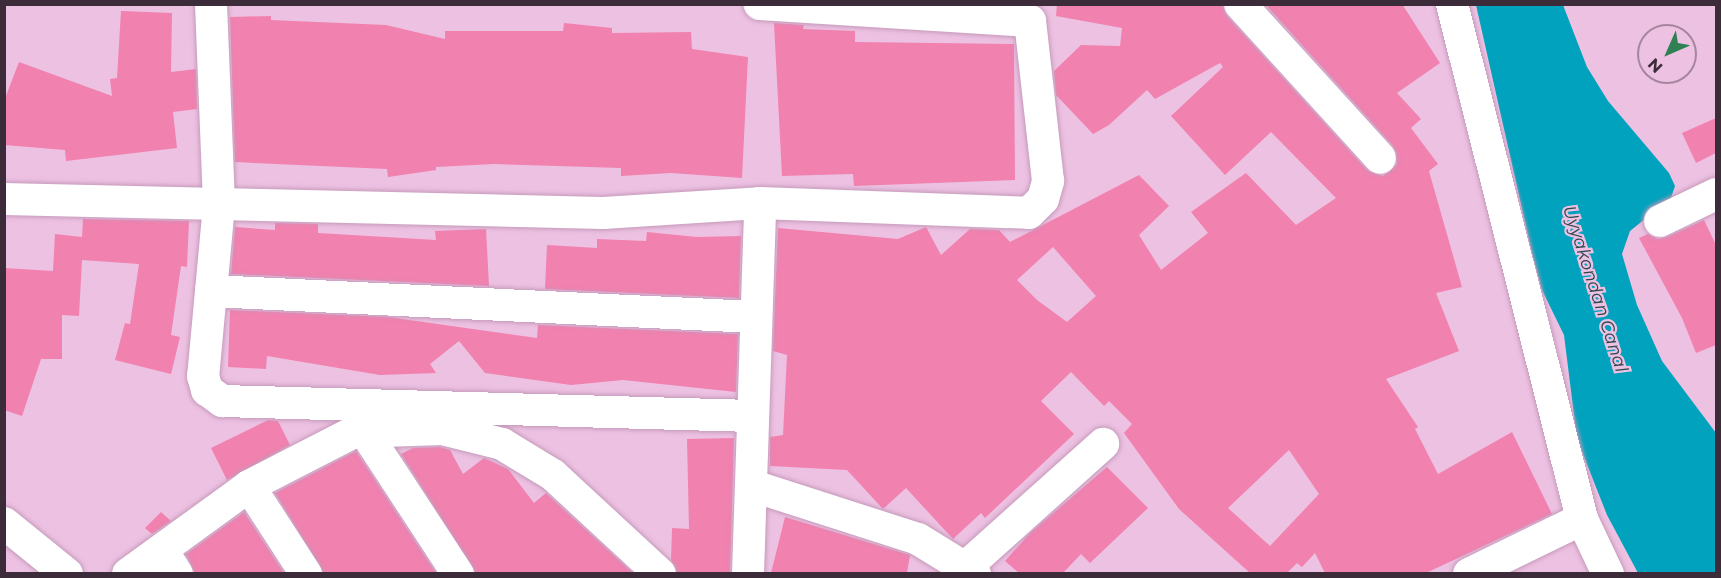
<!DOCTYPE html>
<style>
body{margin:0}
#map{position:relative;width:1721px;height:578px;overflow:hidden;background:#edc1e2;font-family:Montserrat,sans-serif}
div>[style]{position:absolute}
.water>*{inset:0;background:#00a2bd}
.building>*{inset:0;background:#f181af}
.roads{filter:drop-shadow(0 0 2px #c59aba) drop-shadow(0 0 2px #c59aba)}
.minor>*{height:32px;margin:-16px;padding:0 16px;transform-origin:16px;border-radius:16px;background:#fff}
span{translate:-50% -50%;white-space:nowrap;text-align:center;line-height:1.15;-webkit-text-stroke:4.5px #edc1e2;paint-order:stroke}
.water-label{font-size:18px;color:#2c484e;font-style:italic}
.frame{position:absolute;inset:0;border:6px solid #3c2b38;pointer-events:none}
.north{position:absolute;left:1637px;top:24px;width:60px;height:60px;box-sizing:border-box;background:#edc1e2;border:2px solid #a6859e;border-radius:50%;rotate:225deg;font-size:16px;font-weight:700;line-height:24px;text-align:center;color:#3c2b38}
.north::after{content:'';display:block;margin:auto;width:21px;height:27px;background:#2f8153;clip-path:polygon(50% 0,100% 100%,50% 72%,0 100%)}
</style>
<div id="map">
<div class="water">
<div style="clip-path:polygon(1476px 5px,1563px 5px,1587px 67px,1608px 101px,1669px 173px,1675px 186px,1671px 198px,1630px 231px,1622px 254px,1637px 305px,1662px 361px,1716px 433px,1716px 573px,1638px 573px,1607px 515px,1577px 439px,1564px 335px,1542px 290px,1532px 253px)"></div>
</div>
<div class="building">
<div style="clip-path:polygon(evenodd,1057px 4px,1222px 4px,1227px 16px,1367px 170px,1383px 176px,1397px 164px,1393px 146px,1265px 4px,1402px 4px,1440px 63px,1397px 93px,1421px 119px,1411px 128px,1438px 164px,1429px 171px,1462px 287px,1436px 293px,1459px 351px,1386px 379px,1418px 427px,1415px 429px,1438px 474px,1512px 432px,1552px 514px,1426px 573px,1325px 573px,1315px 553px,1302px 567px,1297px 563px,1287px 573px,1250px 573px,1179px 509px,1124px 433px,1132px 424px,1109px 401px,1104px 406px,1071px 372px,1041px 401px,1074px 434px,985px 518px,981px 513px,953px 539px,906px 488px,883px 509px,847px 470px,770px 466px,770px 437px,783px 435px,787px 355px,773px 351px,778px 228px,898px 239px,926px 227px,941px 255px,970px 229px,999px 230px,1010px 242px,1139px 175px,1169px 206px,1139px 235px,1161px 270px,1208px 233px,1191px 212px,1246px 173px,1296px 225px,1336px 198px,1271px 132px,1225px 175px,1171px 116px,1223px 67px,1220px 63px,1155px 99px,1147px 90px,1109px 125px,1093px 134px,1056px 95px,1054px 71px,1081px 45px,1120px 46px,1122px 28px,1056px 16px,1057px 4px,1053px 247px,1096px 296px,1067px 322px,1037px 300px,1017px 280px,1053px 247px,1057px 4px,1289px 450px,1319px 494px,1270px 546px,1228px 508px,1289px 450px)"></div>
<div style="clip-path:polygon(121px 11px,172px 13px,171px 72px,196px 69px,197px 109px,173px 112px,177px 148px,66px 161px,65px 150px,4px 145px,4px 101px,19px 62px,112px 96px,110px 79px,117px 78px)"></div>
<div style="clip-path:polygon(271px 16px,271px 20px,386px 25px,445px 39px,445px 31px,563px 31px,564px 23px,612px 28px,612px 33px,691px 32px,692px 49px,748px 57px,742px 178px,671px 173px,621px 176px,621px 168px,493px 164px,436px 167px,436px 170px,388px 177px,387px 169px,235px 162px,230px 17px)"></div>
<div style="clip-path:polygon(774px 23px,804px 25px,803px 29px,855px 31px,855px 42px,1014px 44px,1015px 180px,854px 186px,853px 174px,782px 176px)"></div>
<div style="clip-path:polygon(1716px 118px,1716px 153px,1696px 163px,1682px 133px)"></div>
<div style="clip-path:polygon(83px 219px,189px 221px,187px 267px,181px 266px,171px 335px,180px 337px,171px 374px,115px 360px,125px 323px,130px 324px,139px 264px,82px 260px,79px 316px,62px 315px,62px 359px,41px 359px,22px 416px,4px 410px,4px 268px,53px 271px,55px 234px,82px 237px)"></div>
<div style="clip-path:polygon(1704px 220px,1716px 245px,1716px 345px,1696px 353px,1682px 318px,1639px 238px,1648px 234px,1658px 239px,1667px 237px)"></div>
<div style="clip-path:polygon(275px 223px,318px 224px,318px 233px,436px 240px,435px 231px,486px 229px,489px 286px,231px 274px,235px 227px,275px 230px)"></div>
<div style="clip-path:polygon(647px 232px,697px 237px,741px 236px,739px 298px,545px 289px,547px 245px,597px 248px,597px 239px,646px 241px)"></div>
<div style="clip-path:polygon(230px 310px,388px 317px,537px 338px,538px 325px,738px 334px,736px 392px,623px 380px,571px 385px,485px 373px,459px 341px,430px 364px,436px 373px,380px 375px,267px 356px,266px 369px,228px 367px)"></div>
<div style="clip-path:polygon(268px 420px,278px 421px,290px 445px,227px 480px,211px 448px)"></div>
<div style="clip-path:polygon(734px 438px,730px 573px,677px 573px,671px 560px,672px 528px,689px 529px,687px 439px)"></div>
<div style="clip-path:polygon(440px 447px,450px 450px,463px 474px,484px 458px,508px 469px,534px 503px,546px 493px,633px 573px,476px 573px,401px 454px,413px 448px)"></div>
<div style="clip-path:polygon(356px 451px,436px 573px,324px 573px,275px 493px)"></div>
<div style="clip-path:polygon(1107px 467px,1148px 508px,1090px 563px,1081px 554px,1063px 573px,1019px 573px,1005px 561px,1030px 533px)"></div>
<div style="clip-path:polygon(161px 512px,171px 521px,152px 534px,145px 528px)"></div>
<div style="clip-path:polygon(244px 512px,284px 573px,195px 573px,186px 554px)"></div>
<div style="clip-path:polygon(785px 517px,910px 555px,907px 573px,771px 573px)"></div>
</div>
<div class="roads">
<div class="minor">
<div style="left:211px;top:4px;width:201px;rotate:87.7deg"></div>
<div style="left:219px;top:205px;width:172px;rotate:95.3deg"></div>
<div style="left:203px;top:376px;width:15px;rotate:74deg"></div>
<div style="left:207px;top:390px;width:19px;rotate:36deg"></div>
<div style="left:222px;top:401px;width:529px;rotate:1.62deg"></div>
<div style="left:1240px;top:4px;width:208px;rotate:47.7deg"></div>
<div style="left:1452px;top:4px;width:531px;rotate:75.83deg"></div>
<div style="left:1582px;top:519px;width:61px;rotate:64.7deg"></div>
<div style="left:4px;top:199px;width:599px;rotate:1.34deg"></div>
<div style="left:603px;top:213px;width:157px;rotate:-3.6deg"></div>
<div style="left:760px;top:203px;width:269px;rotate:2.1deg"></div>
<div style="left:1029px;top:213px;width:20px;rotate:-45deg"></div>
<div style="left:1043px;top:199px;width:19px;rotate:-74deg"></div>
<div style="left:1048px;top:181px;width:161px;rotate:-96.4deg"></div>
<div style="left:1030px;top:21px;width:271px;rotate:-176.4deg"></div>
<div style="left:1660px;top:221px;width:62px;rotate:-25.7deg"></div>
<div style="left:211px;top:291px;width:545px;rotate:2.74deg"></div>
<div style="left:365px;top:432px;width:170px;rotate:56.8deg"></div>
<div style="left:249px;top:486px;width:105px;rotate:57.1deg"></div>
<div style="left:753px;top:486px;width:173px;rotate:17.8deg"></div>
<div style="left:918px;top:539px;width:67px;rotate:31.6deg"></div>
<div style="left:4px;top:523px;width:81px;rotate:39deg"></div>
<div style="left:162px;top:550px;width:28px;rotate:58deg"></div>
<div style="left:967px;top:566px;width:183px;rotate:-41.9deg"></div>
<div style="left:128px;top:574px;width:150px;rotate:-36deg"></div>
<div style="left:249px;top:486px;width:118px;rotate:-27.2deg"></div>
<div style="left:354px;top:432px;width:88px;rotate:-2deg"></div>
<div style="left:442px;top:429px;width:62px;rotate:14deg"></div>
<div style="left:502px;top:444px;width:60px;rotate:31.3deg"></div>
<div style="left:553px;top:475px;width:146px;rotate:42.8deg"></div>
<div style="left:748px;top:574px;width:371px;rotate:-88.1deg"></div>
<div style="left:1469px;top:574px;width:126px;rotate:-26deg"></div>
</div>
</div>
<div class="water-label">
<span style="left:1595px;top:289px;rotate:72deg">Uyyakondan Canal</span>
</div>
<div class="frame"></div>
<div class="north">N</div>
</div>
